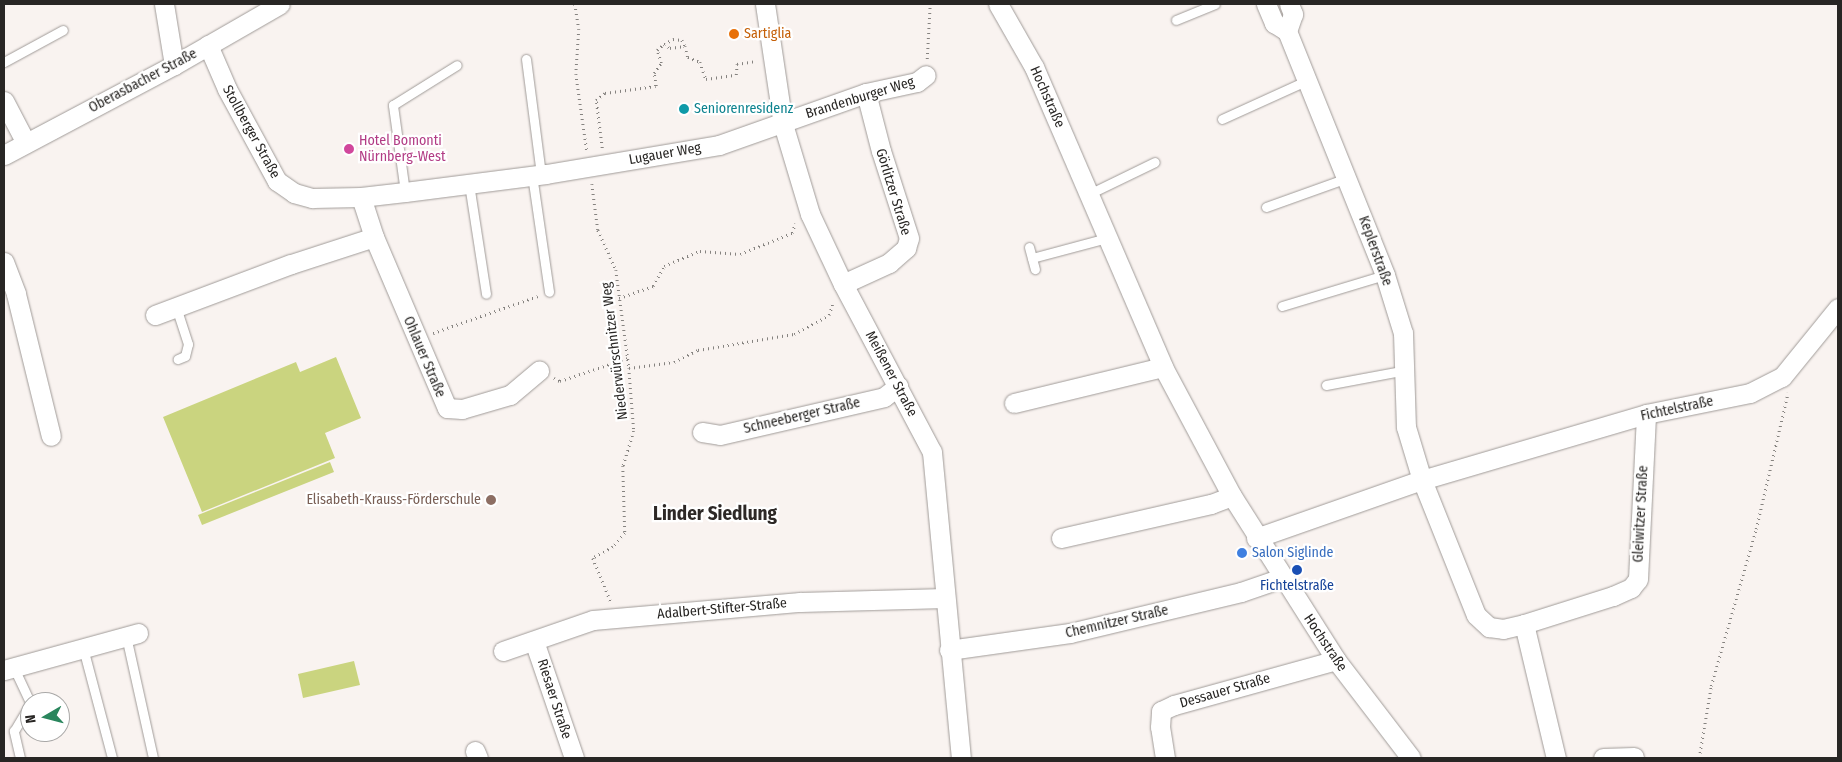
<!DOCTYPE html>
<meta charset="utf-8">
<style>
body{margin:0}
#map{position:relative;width:1842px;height:762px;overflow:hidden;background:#f9f3f0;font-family:"Fira Sans Condensed",sans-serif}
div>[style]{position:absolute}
.green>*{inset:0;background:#cad47f}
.path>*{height:2.5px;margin-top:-1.25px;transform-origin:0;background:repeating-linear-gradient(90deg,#868380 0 1px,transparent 0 5px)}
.roads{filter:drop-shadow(0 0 1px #a09b98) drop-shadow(0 0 1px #a09b98)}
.service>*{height:9px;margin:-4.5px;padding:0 4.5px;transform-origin:4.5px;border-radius:4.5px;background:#fff}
.minor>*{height:19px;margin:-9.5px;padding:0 9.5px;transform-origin:9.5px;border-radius:9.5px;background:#fff}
.dots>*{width:14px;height:14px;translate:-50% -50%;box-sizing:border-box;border:2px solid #fff;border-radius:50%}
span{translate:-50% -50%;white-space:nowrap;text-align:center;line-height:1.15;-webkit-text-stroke:4.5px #fff;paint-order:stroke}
.food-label{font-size:14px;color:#c56008}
.left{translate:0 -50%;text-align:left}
.street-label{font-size:14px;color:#282624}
.culture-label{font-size:14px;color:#0d838f}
.hotel-label{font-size:14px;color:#b23c85}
.education-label{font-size:14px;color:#785e54}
.right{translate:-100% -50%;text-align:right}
.shop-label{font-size:14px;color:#366cbe}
.transit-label{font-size:14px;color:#164399}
.district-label{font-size:19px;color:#2d2826;font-weight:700}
.frame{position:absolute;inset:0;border:5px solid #282624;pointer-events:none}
.north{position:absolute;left:20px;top:692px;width:50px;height:50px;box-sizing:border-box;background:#fff;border:1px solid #a9a8a7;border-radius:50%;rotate:262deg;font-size:14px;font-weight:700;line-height:20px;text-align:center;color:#282624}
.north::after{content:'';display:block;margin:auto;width:18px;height:22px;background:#2a865d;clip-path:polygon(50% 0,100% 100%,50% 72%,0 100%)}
</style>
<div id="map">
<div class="green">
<div style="clip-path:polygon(336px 357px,361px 418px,325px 433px,335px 458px,202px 512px,163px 417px,296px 362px,300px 372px)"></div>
<div style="clip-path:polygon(330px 462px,334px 472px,202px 525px,198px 515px)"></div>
<div style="clip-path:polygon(354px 661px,360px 685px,303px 698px,298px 674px)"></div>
</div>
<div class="path">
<div style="left:575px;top:4px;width:25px;rotate:81deg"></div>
<div style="left:579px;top:29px;width:45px;rotate:93.8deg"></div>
<div style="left:576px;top:74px;width:78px;rotate:81.9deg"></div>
<div style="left:664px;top:44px;width:10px;rotate:-29deg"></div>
<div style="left:673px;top:39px;width:9px;rotate:6deg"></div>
<div style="left:682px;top:40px;width:7px;rotate:63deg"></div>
<div style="left:927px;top:59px;width:55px;rotate:-86.9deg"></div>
<div style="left:602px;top:148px;width:48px;rotate:-97.1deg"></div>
<div style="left:596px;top:100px;width:11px;rotate:-38deg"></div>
<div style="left:605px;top:93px;width:51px;rotate:-7.8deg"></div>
<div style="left:656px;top:86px;width:13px;rotate:-99deg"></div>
<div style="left:654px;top:73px;width:12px;rotate:-55deg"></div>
<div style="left:661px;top:63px;width:14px;rotate:-107deg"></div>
<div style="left:657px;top:50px;width:9px;rotate:-41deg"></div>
<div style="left:664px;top:44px;width:7px;rotate:34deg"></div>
<div style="left:670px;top:48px;width:15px;rotate:-8deg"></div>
<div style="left:685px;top:46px;width:11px;rotate:75deg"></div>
<div style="left:688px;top:57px;width:13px;rotate:23deg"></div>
<div style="left:700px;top:62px;width:18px;rotate:71deg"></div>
<div style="left:706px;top:79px;width:30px;rotate:-8deg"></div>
<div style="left:736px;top:75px;width:11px;rotate:-85deg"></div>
<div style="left:737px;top:64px;width:20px;rotate:-9deg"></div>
<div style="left:592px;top:184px;width:46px;rotate:82.6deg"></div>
<div style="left:598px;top:230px;width:44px;rotate:65.8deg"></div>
<div style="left:616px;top:270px;width:99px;rotate:82.4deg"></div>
<div style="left:629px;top:368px;width:63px;rotate:85.5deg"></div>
<div style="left:634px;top:431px;width:37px;rotate:107deg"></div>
<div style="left:623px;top:466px;width:67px;rotate:88.3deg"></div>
<div style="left:625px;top:533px;width:18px;rotate:131deg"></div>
<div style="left:613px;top:547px;width:23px;rotate:151deg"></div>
<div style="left:593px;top:558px;width:48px;rotate:67.8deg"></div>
<div style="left:619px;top:298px;width:36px;rotate:-19deg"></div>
<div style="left:653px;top:286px;width:23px;rotate:-61deg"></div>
<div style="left:664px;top:266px;width:39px;rotate:-23deg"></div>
<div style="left:700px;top:251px;width:40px;rotate:4.3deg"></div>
<div style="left:740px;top:254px;width:56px;rotate:-22deg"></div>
<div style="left:792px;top:233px;width:10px;rotate:-73deg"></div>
<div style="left:433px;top:333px;width:111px;rotate:-19.4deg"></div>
<div style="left:629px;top:368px;width:45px;rotate:-7.6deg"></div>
<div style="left:674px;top:362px;width:27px;rotate:-27deg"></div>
<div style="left:698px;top:350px;width:97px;rotate:-9.5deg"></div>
<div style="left:794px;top:334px;width:40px;rotate:-28deg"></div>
<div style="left:829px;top:315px;width:14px;rotate:-73deg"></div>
<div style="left:554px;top:378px;width:7px;rotate:27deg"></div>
<div style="left:560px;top:381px;width:72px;rotate:-18.7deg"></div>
<div style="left:1699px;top:758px;width:73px;rotate:-80.5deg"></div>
<div style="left:1711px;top:686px;width:163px;rotate:-74deg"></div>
<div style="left:1756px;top:529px;width:140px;rotate:-76.8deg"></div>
</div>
<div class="roads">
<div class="service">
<div style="left:1176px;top:20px;width:42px;rotate:-22.3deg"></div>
<div style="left:526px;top:59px;width:116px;rotate:82.6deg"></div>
<div style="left:4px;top:62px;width:67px;rotate:-28.5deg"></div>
<div style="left:1222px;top:119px;width:94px;rotate:-24.4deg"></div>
<div style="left:532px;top:175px;width:118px;rotate:81.7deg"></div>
<div style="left:469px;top:184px;width:111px;rotate:81.2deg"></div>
<div style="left:405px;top:192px;width:88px;rotate:-97.9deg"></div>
<div style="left:393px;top:105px;width:75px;rotate:-32deg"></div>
<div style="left:1089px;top:194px;width:73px;rotate:-25.9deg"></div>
<div style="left:1266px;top:207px;width:86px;rotate:-19.7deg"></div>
<div style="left:1029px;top:247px;width:23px;rotate:75deg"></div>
<div style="left:1032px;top:258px;width:78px;rotate:-14.9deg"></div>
<div style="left:1282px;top:306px;width:108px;rotate:-16.8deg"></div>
<div style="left:176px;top:307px;width:39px;rotate:72deg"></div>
<div style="left:188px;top:344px;width:12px;rotate:104deg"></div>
<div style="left:185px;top:356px;width:8px;rotate:157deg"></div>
<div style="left:1326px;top:385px;width:81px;rotate:-10.6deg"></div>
<div style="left:126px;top:636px;width:125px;rotate:77.5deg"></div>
<div style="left:83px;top:648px;width:114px;rotate:75.2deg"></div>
<div style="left:14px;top:668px;width:38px;rotate:65deg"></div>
<div style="left:20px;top:758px;width:28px;rotate:-103deg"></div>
<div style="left:14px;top:731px;width:31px;rotate:-59deg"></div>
</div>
<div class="minor">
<div style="left:164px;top:4px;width:62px;rotate:80.7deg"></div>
<div style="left:765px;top:4px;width:121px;rotate:81.5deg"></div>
<div style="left:783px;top:124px;width:94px;rotate:73.3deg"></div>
<div style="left:810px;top:214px;width:77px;rotate:64.8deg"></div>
<div style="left:843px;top:284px;width:190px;rotate:62.1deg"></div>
<div style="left:932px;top:452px;width:307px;rotate:84.6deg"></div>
<div style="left:998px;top:4px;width:73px;rotate:60.3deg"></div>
<div style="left:1034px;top:67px;width:327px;rotate:66.7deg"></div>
<div style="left:1163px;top:367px;width:146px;rotate:61.9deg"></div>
<div style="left:1232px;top:496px;width:194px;rotate:57.6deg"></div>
<div style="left:1336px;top:660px;width:123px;rotate:52.6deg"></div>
<div style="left:1266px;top:4px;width:21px;rotate:67deg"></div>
<div style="left:1274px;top:23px;width:15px;rotate:32deg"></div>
<div style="left:1289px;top:4px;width:11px;rotate:68deg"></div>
<div style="left:1293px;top:14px;width:18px;rotate:109deg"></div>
<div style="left:1287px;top:31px;width:263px;rotate:68.1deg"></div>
<div style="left:1385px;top:275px;width:61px;rotate:72.8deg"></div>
<div style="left:1403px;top:333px;width:94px;rotate:88.2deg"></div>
<div style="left:1406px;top:427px;width:55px;rotate:73.2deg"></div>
<div style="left:1422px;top:480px;width:145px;rotate:68.2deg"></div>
<div style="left:1476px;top:615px;width:18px;rotate:43deg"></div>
<div style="left:1489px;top:627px;width:14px;rotate:8deg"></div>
<div style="left:1503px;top:629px;width:22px;rotate:-13deg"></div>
<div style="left:1524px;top:624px;width:138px;rotate:76.6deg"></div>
<div style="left:208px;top:45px;width:48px;rotate:66.6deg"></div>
<div style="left:227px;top:89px;width:105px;rotate:61.5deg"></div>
<div style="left:277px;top:181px;width:21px;rotate:35deg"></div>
<div style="left:294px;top:193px;width:19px;rotate:16deg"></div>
<div style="left:312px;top:198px;width:49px;rotate:-1.2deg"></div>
<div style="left:361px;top:197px;width:44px;rotate:-6.5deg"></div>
<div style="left:405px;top:192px;width:142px;rotate:-7.3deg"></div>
<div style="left:546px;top:174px;width:175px;rotate:-9.5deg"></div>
<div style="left:719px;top:145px;width:156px;rotate:-19.5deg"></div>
<div style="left:866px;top:93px;width:52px;rotate:-12.2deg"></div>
<div style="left:917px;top:82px;width:11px;rotate:-38deg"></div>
<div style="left:4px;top:101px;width:47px;rotate:62.4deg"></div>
<div style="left:4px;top:155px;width:192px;rotate:-27.9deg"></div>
<div style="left:174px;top:65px;width:122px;rotate:-29.9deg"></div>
<div style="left:361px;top:197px;width:42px;rotate:72deg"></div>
<div style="left:374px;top:237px;width:186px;rotate:66.9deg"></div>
<div style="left:447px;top:408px;width:15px;rotate:4deg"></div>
<div style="left:462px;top:409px;width:50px;rotate:-16.3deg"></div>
<div style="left:510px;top:395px;width:38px;rotate:-40deg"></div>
<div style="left:4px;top:262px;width:34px;rotate:69deg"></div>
<div style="left:16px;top:294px;width:146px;rotate:76.2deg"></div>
<div style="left:843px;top:284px;width:51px;rotate:-24.5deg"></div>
<div style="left:889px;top:263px;width:23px;rotate:-41deg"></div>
<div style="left:906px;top:248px;width:10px;rotate:-73deg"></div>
<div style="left:909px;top:238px;width:91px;rotate:-107.8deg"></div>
<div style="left:881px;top:151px;width:60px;rotate:-104.5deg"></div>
<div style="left:155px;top:315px;width:145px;rotate:-20.6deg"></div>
<div style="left:291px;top:264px;width:87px;rotate:-18deg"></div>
<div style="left:1014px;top:403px;width:153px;rotate:-13.6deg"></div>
<div style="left:702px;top:432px;width:18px;rotate:9deg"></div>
<div style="left:720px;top:435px;width:168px;rotate:-13deg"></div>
<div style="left:884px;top:397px;width:18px;rotate:-38deg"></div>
<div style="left:1061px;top:538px;width:154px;rotate:-12.8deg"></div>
<div style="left:1211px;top:504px;width:22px;rotate:-21deg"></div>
<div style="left:1256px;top:538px;width:176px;rotate:-19.3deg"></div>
<div style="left:1422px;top:480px;width:234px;rotate:-16.4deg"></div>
<div style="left:1646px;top:414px;width:106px;rotate:-11.4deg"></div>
<div style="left:1750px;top:393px;width:36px;rotate:-27deg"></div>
<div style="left:1782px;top:377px;width:89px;rotate:-50.9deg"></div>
<div style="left:1524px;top:624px;width:93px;rotate:-17.5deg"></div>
<div style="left:1613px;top:596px;width:20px;rotate:-24deg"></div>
<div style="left:1631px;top:588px;width:11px;rotate:-52deg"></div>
<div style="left:1638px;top:579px;width:165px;rotate:-87.2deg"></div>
<div style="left:534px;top:641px;width:124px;rotate:71.1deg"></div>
<div style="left:949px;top:650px;width:122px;rotate:-8deg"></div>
<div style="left:1070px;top:633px;width:176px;rotate:-13.5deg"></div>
<div style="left:1241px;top:592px;width:43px;rotate:-18.9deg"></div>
<div style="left:503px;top:651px;width:95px;rotate:-19deg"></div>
<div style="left:593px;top:620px;width:208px;rotate:-5deg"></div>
<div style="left:800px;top:602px;width:145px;rotate:-1.6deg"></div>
<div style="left:4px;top:670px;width:139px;rotate:-15.4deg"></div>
<div style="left:475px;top:751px;width:8px;rotate:67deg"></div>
<div style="left:1165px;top:758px;width:31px;rotate:-99deg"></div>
<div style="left:1160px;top:727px;width:16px;rotate:-86deg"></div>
<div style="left:1161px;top:711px;width:14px;rotate:-25deg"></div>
<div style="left:1174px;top:705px;width:168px;rotate:-15.5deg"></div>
<div style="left:1603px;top:758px;width:31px;rotate:-2deg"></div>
</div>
</div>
<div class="dots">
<div style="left:734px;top:34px;background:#e8710a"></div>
<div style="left:684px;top:109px;background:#0f9aa8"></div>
<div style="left:349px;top:149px;background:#d1479c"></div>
<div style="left:491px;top:500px;background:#8d6e63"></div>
<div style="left:1242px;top:553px;background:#3f7fe0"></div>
<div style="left:1297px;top:570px;background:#1a4fb4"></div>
</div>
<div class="food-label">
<span class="left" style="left:744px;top:34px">Sartiglia</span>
</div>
<div class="street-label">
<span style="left:143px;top:81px;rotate:-28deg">Oberasbacher Straße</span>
<span style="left:1047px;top:97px;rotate:66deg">Hochstraße</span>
<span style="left:860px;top:98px;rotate:-17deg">Brandenburger Weg</span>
<span style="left:251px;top:132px;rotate:61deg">Stollberger Straße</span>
<span style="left:665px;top:154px;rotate:-10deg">Lugauer Weg</span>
<span style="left:893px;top:192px;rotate:73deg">Görlitzer Straße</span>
<span style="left:1375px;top:251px;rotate:70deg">Keplerstraße</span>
<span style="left:615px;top:351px;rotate:-97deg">Niederwürschnitzer Weg</span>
<span style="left:424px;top:357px;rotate:67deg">Ohlauer Straße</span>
<span style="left:891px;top:374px;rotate:62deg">Meißener Straße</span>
<span style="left:1677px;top:409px;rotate:-12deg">Fichtelstraße</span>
<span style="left:802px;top:416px;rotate:-13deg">Schneeberger Straße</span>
<span style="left:1641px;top:514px;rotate:-87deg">Gleiwitzer Straße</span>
<span style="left:722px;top:609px;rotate:-5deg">Adalbert-Stifter-Straße</span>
<span style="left:1117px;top:622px;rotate:-13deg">Chemnitzer Straße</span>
<span style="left:1325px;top:643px;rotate:56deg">Hochstraße</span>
<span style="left:1225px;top:691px;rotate:-16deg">Dessauer Straße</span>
<span style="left:554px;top:699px;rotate:72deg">Riesaer Straße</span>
</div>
<div class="culture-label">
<span class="left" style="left:694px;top:109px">Seniorenresidenz</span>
</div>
<div class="hotel-label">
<span class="left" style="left:359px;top:149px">Hotel Bomonti<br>Nürnberg-West</span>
</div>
<div class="education-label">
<span class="right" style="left:481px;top:500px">Elisabeth-Krauss-Förderschule</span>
</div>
<div class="shop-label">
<span class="left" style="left:1252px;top:553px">Salon Siglinde</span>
</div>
<div class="transit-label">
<span style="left:1297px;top:586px">Fichtelstraße</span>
</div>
<div class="district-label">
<span style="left:715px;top:514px">Linder Siedlung</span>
</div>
<div class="frame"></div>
<div class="north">N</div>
</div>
